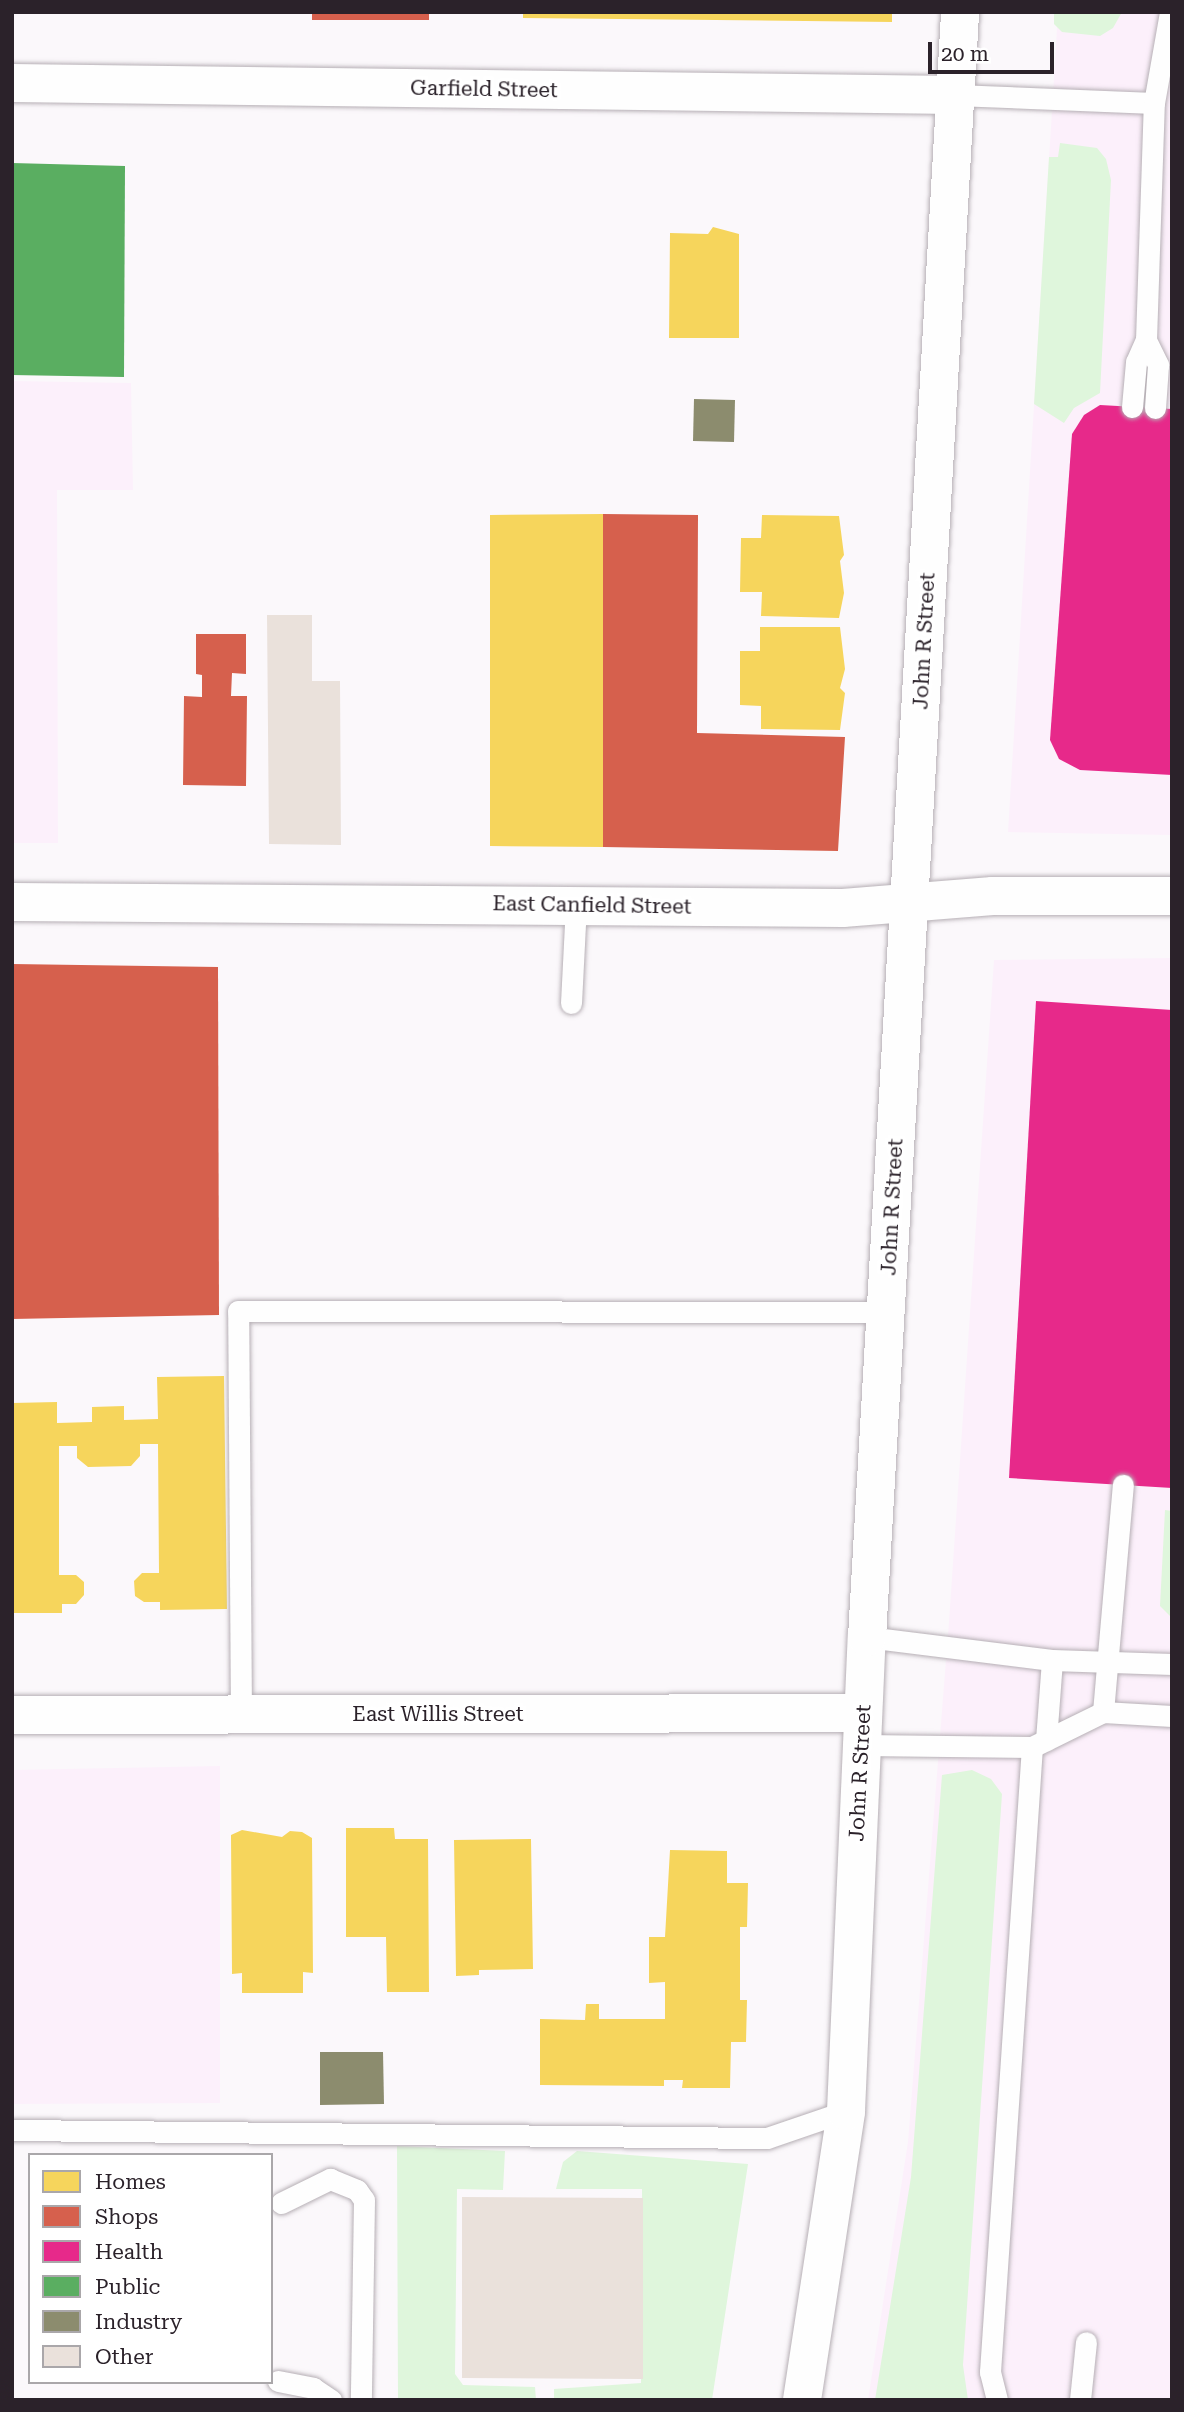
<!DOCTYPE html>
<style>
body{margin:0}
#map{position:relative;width:1184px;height:2412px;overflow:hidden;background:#fbf8fb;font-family:"Roboto Serif",serif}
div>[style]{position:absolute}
.built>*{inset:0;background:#fcf0fb}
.green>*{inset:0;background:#dff6dc}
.homes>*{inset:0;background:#f6d55c}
.shops>*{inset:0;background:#d6604d}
.health>*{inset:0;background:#e7298a}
.public>*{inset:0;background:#5aae61}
.industry>*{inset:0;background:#8c8c6e}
.building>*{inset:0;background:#eae1db}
.roads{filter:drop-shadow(0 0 2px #b6afb5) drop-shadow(0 0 2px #b6afb5)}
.service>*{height:21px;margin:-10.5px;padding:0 10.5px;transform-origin:10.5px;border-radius:10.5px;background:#fefefe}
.minor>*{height:38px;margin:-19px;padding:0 19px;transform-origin:19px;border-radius:19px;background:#fefefe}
.tertiary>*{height:38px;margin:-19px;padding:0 19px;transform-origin:19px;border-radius:19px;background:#fefefe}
span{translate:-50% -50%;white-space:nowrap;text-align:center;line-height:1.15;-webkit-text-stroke:7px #fff;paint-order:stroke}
.street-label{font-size:21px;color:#2b222a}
.frame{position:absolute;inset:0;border:14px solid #2b222a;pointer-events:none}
.legend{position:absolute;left:28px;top:2153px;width:245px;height:231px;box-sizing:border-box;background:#fff;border:2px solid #aaa7aa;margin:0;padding:9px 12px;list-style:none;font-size:21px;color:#2b222a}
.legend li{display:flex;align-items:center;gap:14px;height:35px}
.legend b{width:35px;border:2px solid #aaa7aa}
.scale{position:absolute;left:928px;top:42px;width:126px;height:32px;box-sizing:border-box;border:4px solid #2b222a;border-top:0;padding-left:9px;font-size:21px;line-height:24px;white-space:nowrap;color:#2b222a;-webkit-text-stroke:5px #fff;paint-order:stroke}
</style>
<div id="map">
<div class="built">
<div style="clip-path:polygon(1058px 12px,1172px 12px,1172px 835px,1008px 832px)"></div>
<div style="clip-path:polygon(12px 381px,131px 383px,133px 490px,57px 490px,58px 843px,12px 843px)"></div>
<div style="clip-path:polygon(1172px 958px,1172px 2400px,868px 2400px,908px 2142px,949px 1622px,994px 960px)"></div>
<div style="clip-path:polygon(220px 1766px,220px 2103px,12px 2104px,12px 1770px)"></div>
</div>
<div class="green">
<div style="clip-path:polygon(1054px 12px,1122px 12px,1113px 28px,1100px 36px,1062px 32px,1054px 24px)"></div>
<div style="clip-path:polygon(1060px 143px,1097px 148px,1106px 159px,1111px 180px,1100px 393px,1074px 408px,1064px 423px,1034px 404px,1049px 157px,1058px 157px)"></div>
<div style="clip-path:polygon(1165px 1510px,1172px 1511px,1172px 1618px,1160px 1606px)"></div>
<div style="clip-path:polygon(972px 1770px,991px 1779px,1002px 1794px,963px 2365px,968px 2400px,875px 2400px,911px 2177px,942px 1775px)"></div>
<div style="clip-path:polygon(397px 2146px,505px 2151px,503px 2190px,457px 2189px,455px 2374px,463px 2385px,535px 2387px,536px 2400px,398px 2400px)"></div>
<div style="clip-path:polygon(577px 2151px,748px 2164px,712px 2400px,554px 2400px,554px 2389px,641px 2383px,642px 2189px,556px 2189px,563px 2162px)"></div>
</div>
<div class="homes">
<div style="clip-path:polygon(523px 12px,892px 12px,892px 22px,523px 18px)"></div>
<div style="clip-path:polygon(713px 227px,739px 234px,739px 338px,669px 338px,670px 233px,708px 234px)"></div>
<div style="clip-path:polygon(603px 514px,603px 847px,490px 846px,490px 515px)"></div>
<div style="clip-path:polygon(762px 515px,839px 516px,844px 555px,840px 561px,844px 593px,839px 618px,761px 616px,762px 592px,740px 592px,741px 538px,761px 538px)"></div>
<div style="clip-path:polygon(760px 627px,840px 627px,845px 669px,840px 688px,845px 693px,840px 730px,761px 729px,761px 706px,740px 705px,740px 651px,760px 651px)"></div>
<div style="clip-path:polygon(224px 1376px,227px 1609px,160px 1610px,160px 1602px,144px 1602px,135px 1596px,134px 1581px,142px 1573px,159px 1573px,158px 1444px,140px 1444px,140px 1456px,131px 1466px,88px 1467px,77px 1458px,77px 1446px,59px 1446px,59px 1575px,76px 1575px,84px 1582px,84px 1595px,76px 1604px,62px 1604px,62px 1613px,12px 1613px,12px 1403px,57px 1402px,57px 1423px,92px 1422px,92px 1407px,124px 1406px,124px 1420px,158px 1419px,157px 1377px)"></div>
<div style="clip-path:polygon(346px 1828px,394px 1828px,395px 1839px,428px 1839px,429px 1992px,387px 1992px,386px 1937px,346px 1937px)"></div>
<div style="clip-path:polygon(242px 1830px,282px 1837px,290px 1831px,302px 1832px,312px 1838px,313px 1973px,303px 1972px,303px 1993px,242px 1993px,242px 1973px,232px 1974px,231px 1835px)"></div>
<div style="clip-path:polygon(531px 1839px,533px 1969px,479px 1970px,479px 1975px,456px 1976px,454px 1840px)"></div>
<div style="clip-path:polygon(670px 1850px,727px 1851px,727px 1883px,748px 1883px,747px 1927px,740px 1927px,740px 2000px,747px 2000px,746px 2042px,731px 2042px,730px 2088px,682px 2088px,683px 2080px,664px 2080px,664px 2086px,540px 2085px,540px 2019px,585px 2020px,586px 2004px,599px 2004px,599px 2019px,665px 2019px,665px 1982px,649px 1983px,649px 1937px,665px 1937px)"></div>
</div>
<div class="shops">
<div style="clip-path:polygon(312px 12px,429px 12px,429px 20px,312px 20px)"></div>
<div style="clip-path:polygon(603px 514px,698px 515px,697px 733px,845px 737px,838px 851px,603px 847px)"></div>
<div style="clip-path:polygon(196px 634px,246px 634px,246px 674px,232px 673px,231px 696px,247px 696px,246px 786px,183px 785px,184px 696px,202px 697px,202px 675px,196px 674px)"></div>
<div style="clip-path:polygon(12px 964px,218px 967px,219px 1315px,12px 1319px)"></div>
</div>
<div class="health">
<div style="clip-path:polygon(1100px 405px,1172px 409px,1172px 775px,1080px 770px,1059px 759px,1050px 740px,1072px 434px,1084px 415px)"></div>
<div style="clip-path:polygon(1036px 1001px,1172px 1010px,1172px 1488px,1009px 1478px)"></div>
</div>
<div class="public">
<div style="clip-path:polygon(12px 163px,125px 166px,124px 377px,12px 375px)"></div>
</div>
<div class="industry">
<div style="clip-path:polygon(694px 399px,735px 400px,734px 442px,693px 441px)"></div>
<div style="clip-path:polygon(320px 2052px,383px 2052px,384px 2104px,320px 2105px)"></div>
</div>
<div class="building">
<div style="clip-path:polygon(267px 615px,312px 615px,312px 681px,340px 681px,341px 845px,269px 844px)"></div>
<div style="clip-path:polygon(462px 2197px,643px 2198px,643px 2379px,462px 2378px)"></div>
</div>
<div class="roads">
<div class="service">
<div style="left:955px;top:95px;width:199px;rotate:2.3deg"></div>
<div style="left:1146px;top:340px;width:28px;rotate:64deg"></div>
<div style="left:1158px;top:365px;width:43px;rotate:94deg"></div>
<div style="left:1132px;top:407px;width:45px;rotate:-84.9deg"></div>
<div style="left:1136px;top:362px;width:24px;rotate:-66deg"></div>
<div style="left:1146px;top:340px;width:237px;rotate:-88.1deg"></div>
<div style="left:1154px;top:103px;width:92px;rotate:-80deg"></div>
<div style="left:571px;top:1003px;width:98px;rotate:-87.1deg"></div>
<div style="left:867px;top:1637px;width:186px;rotate:7.1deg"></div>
<div style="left:1052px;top:1660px;width:120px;rotate:1.9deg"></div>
<div style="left:1103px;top:1712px;width:228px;rotate:-85deg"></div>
<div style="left:241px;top:1715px;width:404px;rotate:-90.4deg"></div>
<div style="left:238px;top:1311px;width:648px;rotate:0.09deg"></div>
<div style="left:1046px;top:1740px;width:80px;rotate:-85.7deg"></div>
<div style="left:862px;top:1745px;width:170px;rotate:0.7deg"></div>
<div style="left:1032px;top:1747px;width:79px;rotate:-26.2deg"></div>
<div style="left:1103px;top:1712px;width:69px;rotate:3.3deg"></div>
<div style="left:12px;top:2130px;width:755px;rotate:0.61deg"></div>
<div style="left:767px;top:2138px;width:83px;rotate:-18.9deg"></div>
<div style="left:281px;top:2203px;width:55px;rotate:-26.1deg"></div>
<div style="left:330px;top:2179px;width:29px;rotate:22deg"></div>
<div style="left:357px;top:2190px;width:12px;rotate:55deg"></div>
<div style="left:364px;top:2200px;width:200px;rotate:90.9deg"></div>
<div style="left:278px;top:2381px;width:36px;rotate:11deg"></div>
<div style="left:313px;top:2388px;width:22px;rotate:34deg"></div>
<div style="left:997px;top:2400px;width:29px;rotate:-104deg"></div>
<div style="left:990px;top:2372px;width:626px;rotate:-86.16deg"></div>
<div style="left:1080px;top:2400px;width:58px;rotate:-84.1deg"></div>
</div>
<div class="minor">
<div style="left:12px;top:83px;width:943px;rotate:0.73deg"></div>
<div style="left:12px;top:902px;width:831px;rotate:0.41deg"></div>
<div style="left:843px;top:908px;width:150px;rotate:-4.6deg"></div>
<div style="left:993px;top:896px;width:179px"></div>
<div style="left:12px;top:1715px;width:851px;rotate:-0.13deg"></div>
</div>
<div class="tertiary">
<div style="left:802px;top:2400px;width:292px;rotate:-81.3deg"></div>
<div style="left:846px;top:2111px;width:474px;rotate:-87.5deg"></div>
<div style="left:867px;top:1637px;width:1628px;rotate:-86.72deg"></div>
</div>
</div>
<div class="street-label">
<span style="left:484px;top:89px;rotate:1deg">Garfield Street</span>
<span style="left:924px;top:641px;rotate:-87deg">John R Street</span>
<span style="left:592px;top:905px;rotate:1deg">East Canfield Street</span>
<span style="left:892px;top:1207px;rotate:-87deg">John R Street</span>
<span style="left:438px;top:1714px">East Willis Street</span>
<span style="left:860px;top:1773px;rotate:-87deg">John R Street</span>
</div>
<div class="frame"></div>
<ul class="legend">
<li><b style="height:19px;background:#f6d55c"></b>Homes</li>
<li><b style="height:19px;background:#d6604d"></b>Shops</li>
<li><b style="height:19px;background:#e7298a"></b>Health</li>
<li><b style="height:19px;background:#5aae61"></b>Public</li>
<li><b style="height:19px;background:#8c8c6e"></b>Industry</li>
<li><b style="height:19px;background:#eae1db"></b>Other</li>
</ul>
<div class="scale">20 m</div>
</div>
